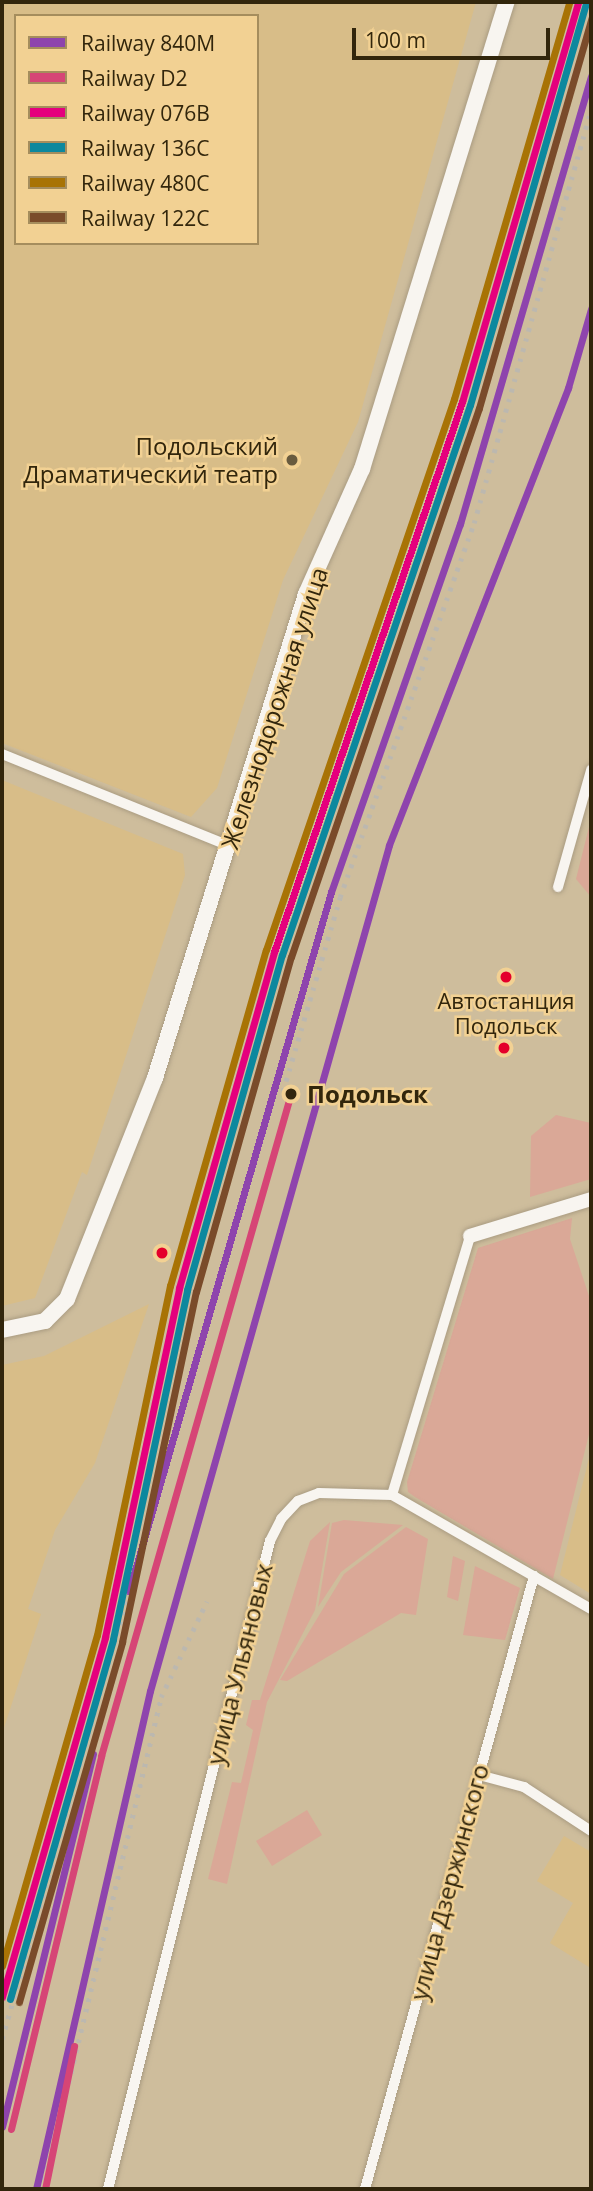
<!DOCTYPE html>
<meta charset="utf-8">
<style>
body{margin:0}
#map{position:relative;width:593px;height:2191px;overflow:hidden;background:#cebd9c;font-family:"Open Sans",sans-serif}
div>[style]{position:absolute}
.built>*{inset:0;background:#d8bd88}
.green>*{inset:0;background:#daa897}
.roads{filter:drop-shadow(0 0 2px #aa9c82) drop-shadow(0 0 2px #aa9c82)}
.minor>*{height:10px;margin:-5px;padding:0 5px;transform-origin:5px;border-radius:5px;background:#f8f5f0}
.tertiary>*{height:14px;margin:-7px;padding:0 7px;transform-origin:7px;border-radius:7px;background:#f8f5f0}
.secondary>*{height:16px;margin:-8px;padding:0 8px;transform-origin:8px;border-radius:8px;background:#f8f5f0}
.rail>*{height:4.5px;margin-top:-2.25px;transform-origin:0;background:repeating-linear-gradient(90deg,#bcb8af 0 3.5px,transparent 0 10.5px)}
.rail-1>*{height:7px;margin:-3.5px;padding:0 3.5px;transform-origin:3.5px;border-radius:3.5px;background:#8e44ad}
.rail-2>*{height:7px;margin:-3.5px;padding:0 3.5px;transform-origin:3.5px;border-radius:3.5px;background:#d64576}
.rail-3>*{height:7px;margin:-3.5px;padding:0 3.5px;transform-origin:3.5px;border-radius:3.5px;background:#e5007d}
.rail-4>*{height:7px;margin:-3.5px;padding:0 3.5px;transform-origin:3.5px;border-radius:3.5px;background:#0c889e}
.rail-5>*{height:7px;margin:-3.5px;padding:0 3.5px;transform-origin:3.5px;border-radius:3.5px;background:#a87305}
.rail-6>*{height:7px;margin:-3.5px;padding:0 3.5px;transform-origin:3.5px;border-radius:3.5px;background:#7a4b2a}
.dots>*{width:19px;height:19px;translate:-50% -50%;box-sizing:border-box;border:4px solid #f2d193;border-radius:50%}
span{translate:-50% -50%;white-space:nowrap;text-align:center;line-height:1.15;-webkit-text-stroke:5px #f2d193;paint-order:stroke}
.bus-label{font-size:22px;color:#32260c}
.poi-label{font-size:24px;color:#32260c}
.right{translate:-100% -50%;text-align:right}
.street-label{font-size:24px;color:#32260c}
.stop-label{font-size:24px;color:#32260c;font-weight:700}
.left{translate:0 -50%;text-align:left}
.frame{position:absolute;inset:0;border:4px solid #32260c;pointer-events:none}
.legend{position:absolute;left:14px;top:14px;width:245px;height:231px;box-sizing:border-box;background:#f2d193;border:2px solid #a58d5d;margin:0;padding:9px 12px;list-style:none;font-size:21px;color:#32260c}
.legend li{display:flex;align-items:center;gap:14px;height:35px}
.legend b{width:35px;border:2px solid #a58d5d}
.scale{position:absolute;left:352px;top:28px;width:198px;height:32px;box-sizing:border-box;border:4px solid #32260c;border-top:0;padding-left:9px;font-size:21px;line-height:24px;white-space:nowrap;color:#32260c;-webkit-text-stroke:5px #f2d193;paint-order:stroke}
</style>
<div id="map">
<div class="built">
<div style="clip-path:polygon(evenodd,2px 2px,476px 2px,358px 422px,283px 580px,217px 788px,191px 817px,2px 743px,2px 2px,16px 16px,257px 16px,257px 243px,16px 243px,16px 16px)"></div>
<div style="clip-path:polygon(2px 780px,183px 854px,185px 875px,87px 1175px,82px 1172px,35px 1298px,2px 1306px)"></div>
<div style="clip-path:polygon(149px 1304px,95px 1463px,55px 1530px,28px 1609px,41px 1614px,2px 1734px,2px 1365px,44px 1356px)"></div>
<div style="clip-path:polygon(591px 1450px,591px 1594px,560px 1575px)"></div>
<div style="clip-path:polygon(564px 1836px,591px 1852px,589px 1967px,550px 1943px,573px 1903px,537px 1881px)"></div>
</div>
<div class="green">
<div style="clip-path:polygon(591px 819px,591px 897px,576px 879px)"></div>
<div style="clip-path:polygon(556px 1115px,591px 1123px,591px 1179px,530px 1197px,531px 1136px)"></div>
<div style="clip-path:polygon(572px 1218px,570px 1239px,591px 1302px,591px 1426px,553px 1579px,415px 1497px,408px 1492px,407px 1482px,478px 1248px)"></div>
<div style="clip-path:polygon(344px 1520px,403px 1525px,341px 1572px,318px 1607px,332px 1523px)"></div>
<div style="clip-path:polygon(330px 1522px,315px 1610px,267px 1702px,227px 1884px,208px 1879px,232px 1782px,241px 1783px,253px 1730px,246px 1725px,252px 1700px,260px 1700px,310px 1541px)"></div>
<div style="clip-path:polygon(406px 1527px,428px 1539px,416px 1615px,401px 1613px,287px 1681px,280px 1680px,344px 1574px)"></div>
<div style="clip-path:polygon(453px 1556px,465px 1561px,458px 1601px,447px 1597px)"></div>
<div style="clip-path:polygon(475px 1566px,520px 1588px,505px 1640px,463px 1635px)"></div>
<div style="clip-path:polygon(307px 1810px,322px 1835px,272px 1866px,256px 1841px)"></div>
</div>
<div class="roads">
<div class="minor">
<div style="left:2px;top:754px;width:246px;rotate:22deg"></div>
<div style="left:558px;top:887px;width:122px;rotate:-74.2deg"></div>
<div style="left:392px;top:1495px;width:270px;rotate:-73.2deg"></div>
<div style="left:479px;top:1775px;width:47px;rotate:14.9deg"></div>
<div style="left:524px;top:1787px;width:80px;rotate:33.3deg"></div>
<div style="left:108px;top:2189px;width:668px;rotate:-75.96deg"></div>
<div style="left:270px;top:1541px;width:25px;rotate:-63deg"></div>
<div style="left:281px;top:1519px;width:25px;rotate:-47deg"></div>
<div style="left:298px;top:1501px;width:22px;rotate:-21deg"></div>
<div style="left:319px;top:1493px;width:73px;rotate:1.6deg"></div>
<div style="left:392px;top:1495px;width:229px;rotate:29.8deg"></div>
<div style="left:365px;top:2189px;width:636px;rotate:-74.59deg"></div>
</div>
<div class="tertiary">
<div style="left:470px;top:1236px;width:127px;rotate:-17deg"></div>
</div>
<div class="secondary">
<div style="left:2px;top:1330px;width:44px;rotate:-11.8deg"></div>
<div style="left:45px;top:1321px;width:31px;rotate:-45deg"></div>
<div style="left:67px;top:1299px;width:238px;rotate:-68.3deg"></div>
<div style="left:155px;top:1078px;width:507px;rotate:-72.67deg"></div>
<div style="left:306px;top:594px;width:137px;rotate:-65.9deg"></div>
<div style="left:362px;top:469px;width:489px;rotate:-72.8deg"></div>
</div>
</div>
<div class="rail">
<div style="left:283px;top:1091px;width:202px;rotate:-73.6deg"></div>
<div style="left:340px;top:897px;width:397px;rotate:-70.3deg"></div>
<div style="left:474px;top:523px;width:429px;rotate:-74.2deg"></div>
<div style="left:2px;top:2039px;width:466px;rotate:-74.2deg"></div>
<div style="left:38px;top:2189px;width:78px;rotate:-73deg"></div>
<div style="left:61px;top:2114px;width:429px;rotate:-76.5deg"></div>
<div style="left:161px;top:1697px;width:106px;rotate:-64.4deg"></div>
</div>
<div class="rail-1">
<div style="left:129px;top:1591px;width:728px;rotate:-73.88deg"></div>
<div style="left:331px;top:892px;width:390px;rotate:-70.7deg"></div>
<div style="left:460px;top:524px;width:466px;rotate:-73.7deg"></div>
<div style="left:2px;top:2127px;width:384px;rotate:-76.3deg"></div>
<div style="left:36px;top:2189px;width:511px;rotate:-77.11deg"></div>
<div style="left:150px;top:1691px;width:879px;rotate:-74.22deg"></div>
<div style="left:389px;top:845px;width:491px;rotate:-68.6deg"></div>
<div style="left:568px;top:388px;width:82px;rotate:-73.8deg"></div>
</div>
<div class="rail-2">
<div style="left:11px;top:2129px;width:384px;rotate:-76.4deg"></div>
<div style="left:101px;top:1756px;width:690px;rotate:-74.01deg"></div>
<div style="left:45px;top:2189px;width:146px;rotate:-78.5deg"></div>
</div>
<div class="rail-3">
<div style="left:2px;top:1997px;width:374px;rotate:-74deg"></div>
<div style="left:105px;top:1637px;width:357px;rotate:-78deg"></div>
<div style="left:179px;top:1288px;width:349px;rotate:-74.2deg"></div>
<div style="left:274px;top:952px;width:581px;rotate:-71.13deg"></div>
<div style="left:462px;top:402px;width:416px;rotate:-73.8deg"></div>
</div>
<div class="rail-4">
<div style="left:10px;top:1999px;width:374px;rotate:-74deg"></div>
<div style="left:113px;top:1639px;width:357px;rotate:-78deg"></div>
<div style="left:187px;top:1290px;width:348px;rotate:-74.2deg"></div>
<div style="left:282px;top:955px;width:581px;rotate:-71.13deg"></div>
<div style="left:470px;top:405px;width:417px;rotate:-73.9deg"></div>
</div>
<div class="rail-5">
<div style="left:2px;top:1966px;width:344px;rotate:-74deg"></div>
<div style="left:97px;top:1635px;width:357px;rotate:-78.2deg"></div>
<div style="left:170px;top:1286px;width:349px;rotate:-74.1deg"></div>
<div style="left:266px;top:950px;width:582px;rotate:-71.16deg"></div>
<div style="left:454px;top:399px;width:413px;rotate:-73.8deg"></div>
</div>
<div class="rail-6">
<div style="left:19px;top:2002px;width:374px;rotate:-74deg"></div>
<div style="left:122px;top:1642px;width:358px;rotate:-78.1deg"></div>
<div style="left:196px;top:1292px;width:348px;rotate:-74.2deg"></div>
<div style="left:291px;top:957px;width:580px;rotate:-71.1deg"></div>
<div style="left:479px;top:408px;width:405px;rotate:-73.9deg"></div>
</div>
<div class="dots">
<div style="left:292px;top:460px;background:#695b3e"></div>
<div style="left:506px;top:977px;background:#e4002b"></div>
<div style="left:504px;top:1048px;background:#e4002b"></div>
<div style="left:291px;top:1094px;background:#32260c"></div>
<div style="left:162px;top:1253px;background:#e4002b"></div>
</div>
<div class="bus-label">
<span style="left:506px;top:1013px">Автостанция<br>Подольск</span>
</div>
<div class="poi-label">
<span class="right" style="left:278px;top:460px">Подольский<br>Драматический театр</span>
</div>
<div class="street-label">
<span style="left:274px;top:708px;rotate:-72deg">Железнодорожная улица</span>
<span style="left:239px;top:1664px;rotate:-76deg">улица Ульяновых</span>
<span style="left:449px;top:1882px;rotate:-75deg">улица Дзержинского</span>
</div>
<div class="stop-label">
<span class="left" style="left:307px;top:1094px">Подольск</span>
</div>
<div class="frame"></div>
<ul class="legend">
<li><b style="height:9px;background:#8e44ad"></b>Railway 840М</li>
<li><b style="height:9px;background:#d64576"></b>Railway D2</li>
<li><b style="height:9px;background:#e5007d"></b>Railway 076В</li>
<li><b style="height:9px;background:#0c889e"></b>Railway 136С</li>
<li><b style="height:9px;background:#a87305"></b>Railway 480С</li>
<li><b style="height:9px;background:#7a4b2a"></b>Railway 122С</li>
</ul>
<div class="scale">100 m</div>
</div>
